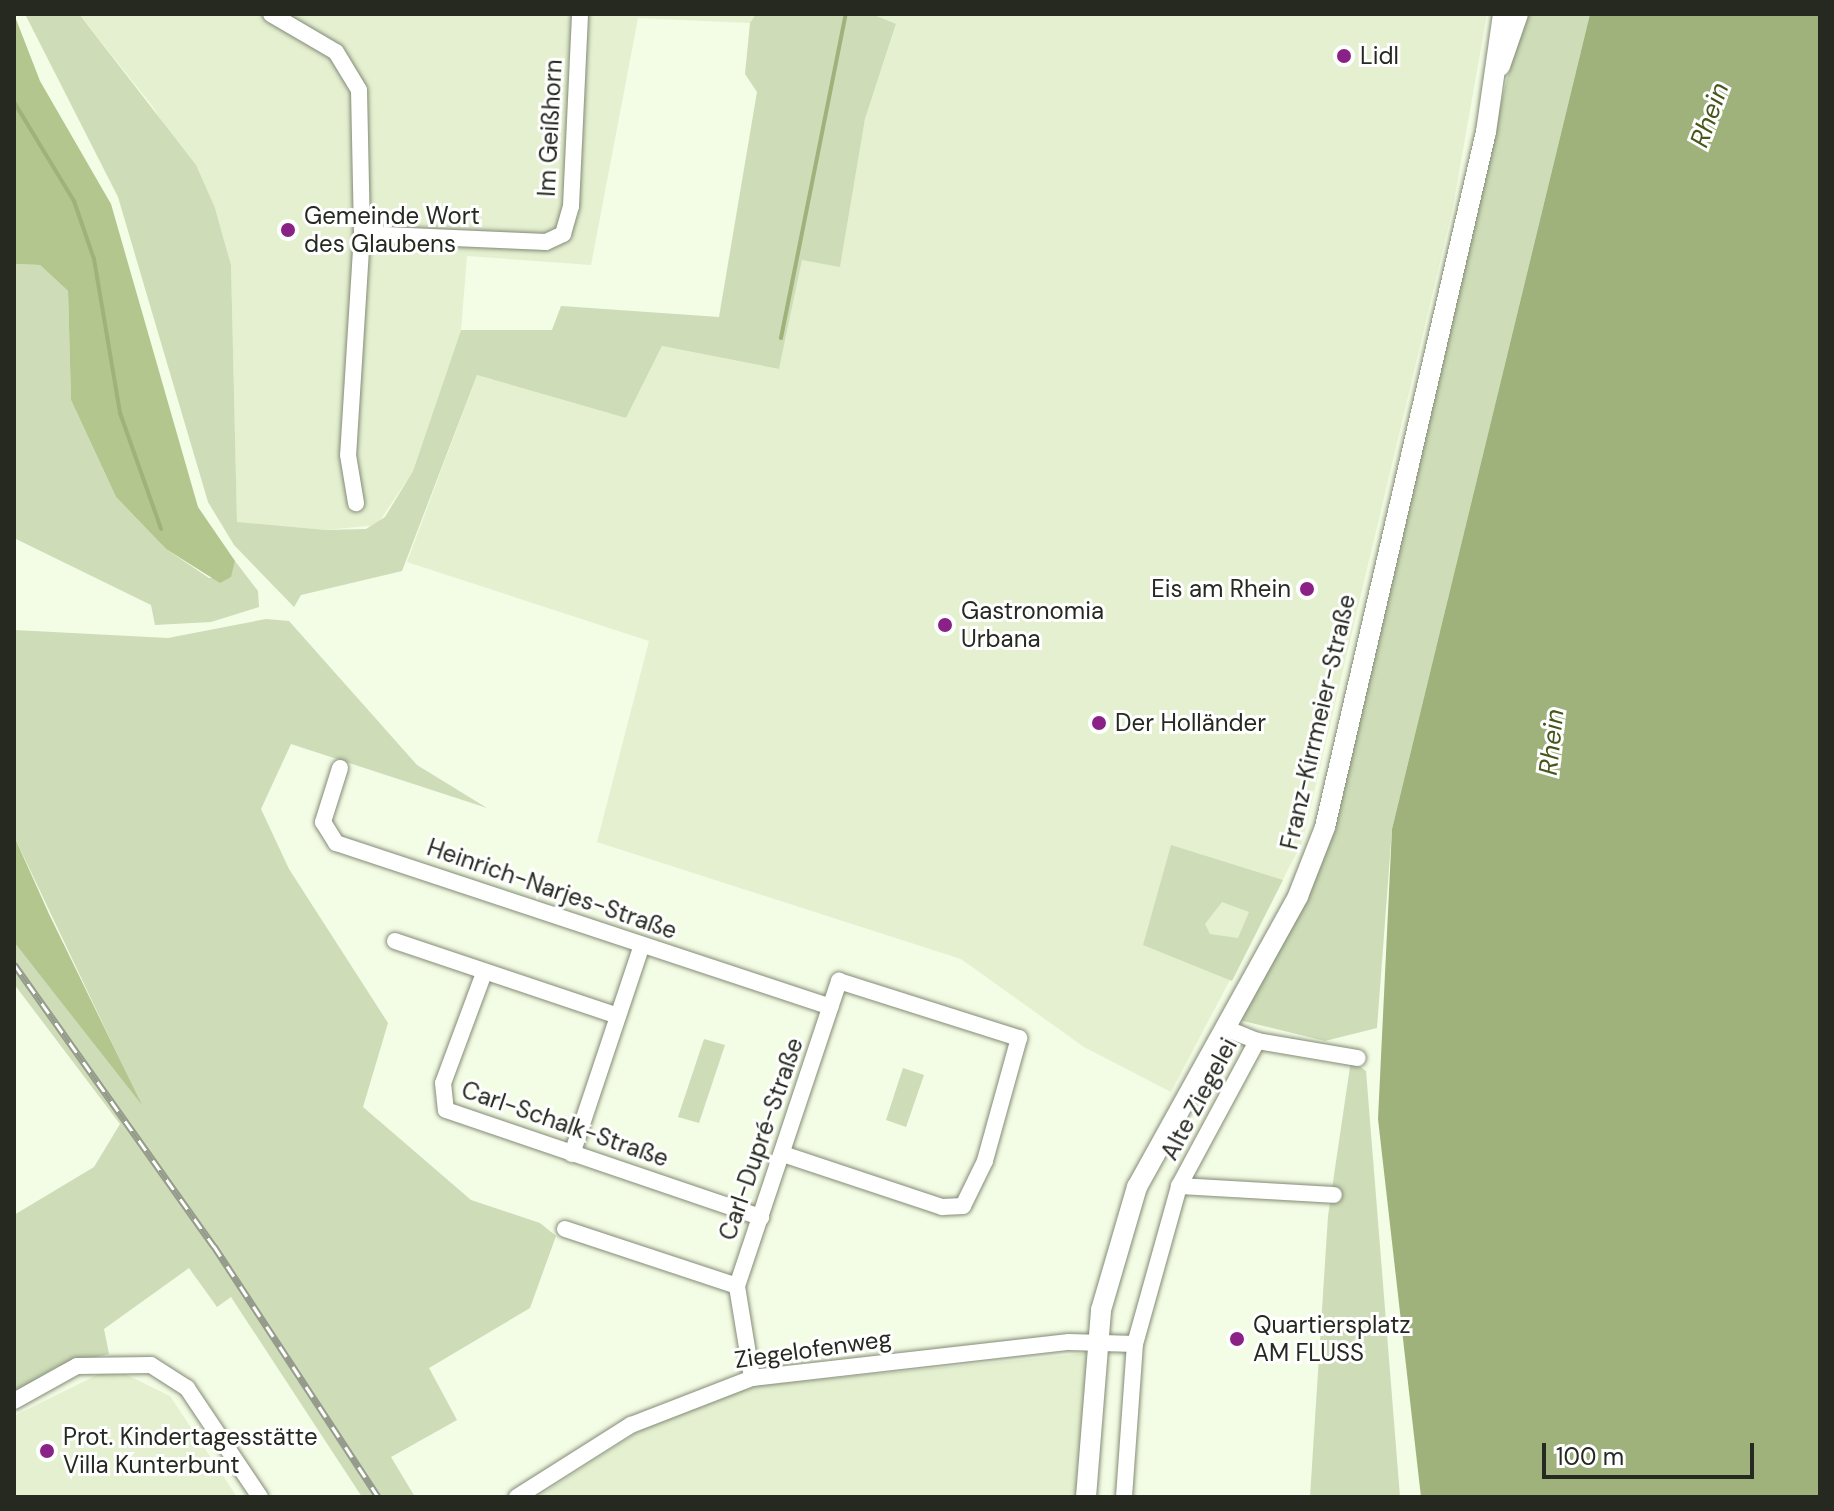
<!DOCTYPE html>
<meta charset="utf-8">
<style>
body{margin:0}
#map{position:relative;width:1834px;height:1511px;overflow:hidden;background:#f3fce4;font-family:"DM Sans",sans-serif}
div>[style]{position:absolute}
.built>*{inset:0;background:#e5f0d1}
.green>*{inset:0;background:#cedcb8}
.forest>*{inset:0;background:#b2c68e}
.water>*{inset:0;background:#9fb27b}
.stream>*{height:4px;margin:-2px;padding:0 2px;transform-origin:2px;border-radius:2px;background:#9fb27b}
.roads{filter:drop-shadow(0 0 2px #838b76) drop-shadow(0 0 2px #838b76)}
.minor>*{height:16px;margin:-8px;padding:0 8px;transform-origin:8px;border-radius:8px;background:#fff}
.tertiary>*{height:20px;margin:-10px;padding:0 10px;transform-origin:10px;border-radius:10px;background:#fff}
.rail>*{height:7px;margin-top:-3.5px;transform-origin:0;background:repeating-linear-gradient(90deg,#fff 0 12px,#969c8b 0 24px);box-sizing:border-box;border-block:2px solid #969c8b}
.dots>*{width:22px;height:22px;translate:-50% -50%;box-sizing:border-box;border:4px solid #fff;border-radius:50%}
span{translate:-50% -50%;white-space:nowrap;text-align:center;line-height:1.15;-webkit-text-stroke:6px #fff;paint-order:stroke}
.poi-label{font-size:24px;color:#262920}
.left{translate:0 -50%;text-align:left}
.right{translate:-100% -50%;text-align:right}
.street-label{font-size:24px;color:#262920}
.water-label{font-size:26px;color:#45561a;font-style:italic}
.frame{position:absolute;inset:0;border:16px solid #262920;pointer-events:none}
.scale{position:absolute;left:1542px;top:1443px;width:212px;height:36px;box-sizing:border-box;border:4px solid #262920;border-top:0;padding-left:10px;font-size:24px;line-height:28px;white-space:nowrap;color:#262920;-webkit-text-stroke:6px #fff;paint-order:stroke}
</style>
<div id="map">
<div class="built">
<div style="clip-path:polygon(79px 14px,756px 14px,750px 23px,638px 18px,591px 265px,467px 256px,461px 330px,413px 471px,377px 525px,326px 530px,237px 523px,231px 265px,215px 208px,153px 107px)"></div>
<div style="clip-path:polygon(872px 14px,1487px 14px,1453px 207px,1302px 843px,1171px 1092px,1084px 1047px,961px 959px,597px 842px,649px 641px,407px 562px,477px 375px,626px 418px,662px 346px,779px 369px,802px 259px,840px 266px,865px 119px,896px 25px)"></div>
<div style="clip-path:polygon(1089px 1353px,1076px 1497px,537px 1497px,665px 1415px,742px 1387px)"></div>
<div style="clip-path:polygon(99px 1374px,125px 1374px,170px 1396px,237px 1497px,14px 1497px,14px 1416px)"></div>
</div>
<div class="green">
<div style="clip-path:polygon(25px 14px,79px 14px,196px 165px,215px 208px,231px 265px,237px 522px,326px 530px,366px 529px,385px 517px,413px 471px,461px 330px,552px 330px,561px 306px,719px 317px,757px 92px,745px 74px,750px 23px,756px 14px,872px 14px,896px 24px,865px 119px,840px 267px,802px 260px,779px 369px,662px 346px,626px 418px,477px 375px,402px 571px,301px 595px,294px 607px,234px 545px,208px 502px,118px 197px)"></div>
<div style="clip-path:polygon(1523px 14px,1590px 14px,1392px 829px,1377px 1028px,1325px 1041px,1239px 1020px,1304px 901px)"></div>
<div style="clip-path:polygon(14px 264px,40px 265px,68px 291px,71px 400px,116px 497px,166px 549px,209px 578px,230px 578px,235px 561px,258px 591px,259px 607px,211px 622px,155px 625px,151px 605px,14px 538px)"></div>
<div style="clip-path:polygon(266px 619px,289px 621px,417px 765px,487px 808px,291px 744px,261px 809px,289px 869px,388px 1023px,363px 1107px,471px 1200px,540px 1223px,556px 1236px,530px 1308px,429px 1368px,457px 1420px,391px 1457px,415px 1497px,362px 1497px,231px 1297px,217px 1307px,189px 1268px,104px 1329px,109px 1354px,58px 1366px,14px 1392px,14px 1215px,94px 1167px,120px 1124px,14px 984px,14px 942px,139px 1100px,14px 836px,14px 630px,168px 638px)"></div>
<div style="clip-path:polygon(evenodd,1171px 845px,1283px 880px,1232px 981px,1143px 945px,1171px 845px,1222px 902px,1249px 912px,1238px 938px,1210px 934px,1205px 924px,1222px 902px)"></div>
<div style="clip-path:polygon(704px 1039px,725px 1045px,699px 1123px,678px 1117px)"></div>
<div style="clip-path:polygon(1351px 1060px,1366px 1071px,1400px 1497px,1310px 1497px,1328px 1216px)"></div>
<div style="clip-path:polygon(903px 1068px,924px 1075px,906px 1127px,886px 1120px)"></div>
</div>
<div class="forest">
<div style="clip-path:polygon(14px 14px,40px 81px,111px 204px,198px 507px,235px 561px,231px 577px,220px 583px,166px 549px,116px 497px,71px 400px,68px 291px,40px 265px,14px 264px)"></div>
<div style="clip-path:polygon(14px 836px,49px 914px,142px 1105px,14px 942px)"></div>
</div>
<div class="water">
<div style="clip-path:polygon(1590px 14px,1820px 14px,1820px 1497px,1421px 1497px,1378px 1119px,1392px 829px)"></div>
</div>
<div class="stream">
<div style="left:14px;top:102px;width:116px;rotate:58.8deg"></div>
<div style="left:74px;top:201px;width:61px;rotate:71deg"></div>
<div style="left:94px;top:259px;width:156px;rotate:80.4deg"></div>
<div style="left:120px;top:413px;width:123px;rotate:70.5deg"></div>
<div style="left:781px;top:338px;width:330px;rotate:-78.7deg"></div>
</div>
<div class="roads">
<div class="minor">
<div style="left:271px;top:14px;width:75px;rotate:30.3deg"></div>
<div style="left:336px;top:52px;width:44px;rotate:58.8deg"></div>
<div style="left:359px;top:90px;width:144px;rotate:88.8deg"></div>
<div style="left:362px;top:234px;width:221px;rotate:93.6deg"></div>
<div style="left:348px;top:455px;width:49px;rotate:80.5deg"></div>
<div style="left:362px;top:234px;width:184px;rotate:2.5deg"></div>
<div style="left:546px;top:242px;width:19px;rotate:-25deg"></div>
<div style="left:563px;top:234px;width:29px;rotate:-74deg"></div>
<div style="left:571px;top:206px;width:192px;rotate:-87.3deg"></div>
<div style="left:340px;top:768px;width:57px;rotate:107.5deg"></div>
<div style="left:323px;top:822px;width:25px;rotate:58deg"></div>
<div style="left:336px;top:843px;width:521px;rotate:18.33deg"></div>
<div style="left:395px;top:941px;width:235px;rotate:18.6deg"></div>
<div style="left:484px;top:973px;width:117px;rotate:110.4deg"></div>
<div style="left:443px;top:1083px;width:27px;rotate:84deg"></div>
<div style="left:446px;top:1110px;width:333px;rotate:18.8deg"></div>
<div style="left:1225px;top:1028px;width:35px;rotate:22deg"></div>
<div style="left:572px;top:1154px;width:220px;rotate:-71.5deg"></div>
<div style="left:1179px;top:1186px;width:155px;rotate:3.3deg"></div>
<div style="left:565px;top:1229px;width:181px;rotate:18.3deg"></div>
<div style="left:752px;top:1378px;width:93px;rotate:-99.3deg"></div>
<div style="left:737px;top:1286px;width:322px;rotate:-71.5deg"></div>
<div style="left:839px;top:981px;width:189px;rotate:17.6deg"></div>
<div style="left:1019px;top:1038px;width:128px;rotate:105.5deg"></div>
<div style="left:985px;top:1161px;width:50px;rotate:116.1deg"></div>
<div style="left:963px;top:1206px;width:21px;rotate:177deg"></div>
<div style="left:942px;top:1207px;width:168px;rotate:-161.6deg"></div>
<div style="left:14px;top:1401px;width:72px;rotate:-29.1deg"></div>
<div style="left:77px;top:1366px;width:74px;rotate:-0.8deg"></div>
<div style="left:151px;top:1365px;width:43px;rotate:32.6deg"></div>
<div style="left:187px;top:1388px;width:131px;rotate:56.2deg"></div>
<div style="left:517px;top:1497px;width:135px;rotate:-32.3deg"></div>
<div style="left:631px;top:1425px;width:130px;rotate:-21.2deg"></div>
<div style="left:752px;top:1378px;width:319px;rotate:-6.5deg"></div>
<div style="left:1069px;top:1342px;width:66px;rotate:1.7deg"></div>
<div style="left:1135px;top:1344px;width:164px;rotate:-74.4deg"></div>
<div style="left:1179px;top:1186px;width:165px;rotate:-61.7deg"></div>
<div style="left:1257px;top:1041px;width:102px;rotate:9.6deg"></div>
<div style="left:1124px;top:1497px;width:153px;rotate:-85.9deg"></div>
</div>
<div class="tertiary">
<div style="left:1500px;top:66px;width:55px;rotate:-70.9deg"></div>
<div style="left:1086px;top:1497px;width:188px;rotate:-85.4deg"></div>
<div style="left:1101px;top:1310px;width:128px;rotate:-73.7deg"></div>
<div style="left:1137px;top:1187px;width:333px;rotate:-61deg"></div>
<div style="left:1298px;top:896px;width:74px;rotate:-68.6deg"></div>
<div style="left:1325px;top:827px;width:713px;rotate:-76.96deg"></div>
<div style="left:1486px;top:132px;width:119px;rotate:-81.8deg"></div>
</div>
</div>
<div class="rail">
<div style="left:14px;top:964px;width:346px;rotate:54.7deg"></div>
<div style="left:214px;top:1246px;width:300px;rotate:56.8deg"></div>
</div>
<div class="dots">
<div style="left:1344px;top:56px;background:#892187"></div>
<div style="left:288px;top:230px;background:#892187"></div>
<div style="left:1307px;top:589px;background:#892187"></div>
<div style="left:945px;top:625px;background:#892187"></div>
<div style="left:1099px;top:723px;background:#892187"></div>
<div style="left:1237px;top:1339px;background:#892187"></div>
<div style="left:47px;top:1451px;background:#892187"></div>
</div>
<div class="poi-label">
<span class="left" style="left:1360px;top:56px">Lidl</span>
<span class="left" style="left:304px;top:230px">Gemeinde Wort<br>des Glaubens</span>
<span class="right" style="left:1291px;top:589px">Eis am Rhein</span>
<span class="left" style="left:961px;top:625px">Gastronomia<br>Urbana</span>
<span class="left" style="left:1115px;top:723px">Der Holländer</span>
<span class="left" style="left:1253px;top:1339px">Quartiersplatz<br>AM FLUSS</span>
<span class="left" style="left:63px;top:1451px">Prot. Kindertagesstätte<br>Villa Kunterbunt</span>
</div>
<div class="street-label">
<span style="left:550px;top:128px;rotate:-87deg">Im Geißhorn</span>
<span style="left:1318px;top:722px;rotate:-77deg">Franz-Kirrmeier-Straße</span>
<span style="left:552px;top:889px;rotate:19deg">Heinrich-Narjes-Straße</span>
<span style="left:1199px;top:1099px;rotate:-62deg">Alte Ziegelei</span>
<span style="left:565px;top:1124px;rotate:19deg">Carl-Schalk-Straße</span>
<span style="left:761px;top:1139px;rotate:-71deg">Carl-Dupré-Straße</span>
<span style="left:813px;top:1349px;rotate:-8deg">Ziegelofenweg</span>
</div>
<div class="water-label">
<span style="left:1710px;top:115px;rotate:-70deg">Rhein</span>
<span style="left:1552px;top:742px;rotate:-84deg">Rhein</span>
</div>
<div class="frame"></div>
<div class="scale">100 m</div>
</div>
